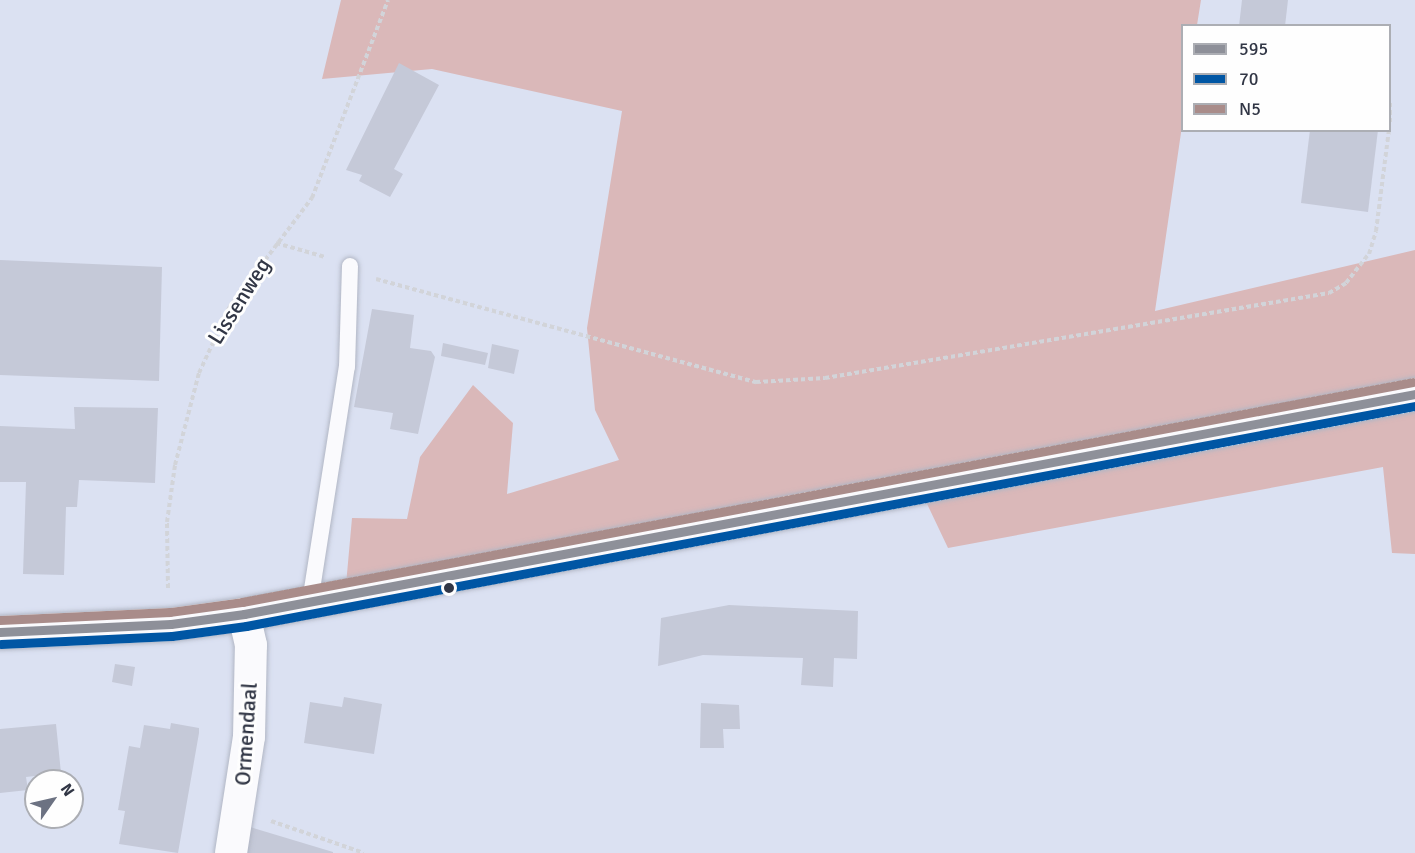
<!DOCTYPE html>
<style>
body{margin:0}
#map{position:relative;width:1415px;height:853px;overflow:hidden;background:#dbe1f2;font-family:Signika,sans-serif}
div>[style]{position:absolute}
.green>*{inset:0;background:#dab8b9}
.building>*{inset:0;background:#c5c9d8}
.path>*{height:4px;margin-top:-2px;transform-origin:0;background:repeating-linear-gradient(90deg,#d2d4d9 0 4.5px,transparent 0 7.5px)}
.roads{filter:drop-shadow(0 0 2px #b1b6c4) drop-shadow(0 0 2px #b1b6c4)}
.service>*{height:16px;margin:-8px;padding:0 8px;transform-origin:8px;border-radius:8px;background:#fafafd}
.minor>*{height:32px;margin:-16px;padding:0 16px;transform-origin:16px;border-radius:16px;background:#fafafd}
.secondary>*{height:33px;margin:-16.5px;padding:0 16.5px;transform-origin:16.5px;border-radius:16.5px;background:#fafafd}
.bus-1>*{height:9px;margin:-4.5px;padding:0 4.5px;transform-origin:4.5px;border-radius:4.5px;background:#8e9099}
.bus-2>*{height:9px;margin:-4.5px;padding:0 4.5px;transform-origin:4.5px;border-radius:4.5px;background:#0056a4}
.bus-3>*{height:9px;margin:-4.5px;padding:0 4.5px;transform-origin:4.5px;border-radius:4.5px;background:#a98c8a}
.dots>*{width:16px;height:16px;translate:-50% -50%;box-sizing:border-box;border:3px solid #fefefe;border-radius:50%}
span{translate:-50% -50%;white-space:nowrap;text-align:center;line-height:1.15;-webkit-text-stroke:6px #fefefe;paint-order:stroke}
.street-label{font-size:22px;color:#313645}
.legend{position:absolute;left:1181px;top:24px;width:210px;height:108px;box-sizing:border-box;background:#fefefe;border:2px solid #acaeb4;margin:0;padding:8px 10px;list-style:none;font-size:18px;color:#313645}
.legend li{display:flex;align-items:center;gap:12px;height:30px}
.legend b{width:30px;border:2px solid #acaeb4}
.north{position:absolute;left:24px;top:769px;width:60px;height:60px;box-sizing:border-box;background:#fefefe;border:2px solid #acaeb4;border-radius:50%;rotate:56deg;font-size:16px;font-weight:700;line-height:24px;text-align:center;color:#313645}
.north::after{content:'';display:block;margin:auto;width:21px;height:27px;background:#6c7282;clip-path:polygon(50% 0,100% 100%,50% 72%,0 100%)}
</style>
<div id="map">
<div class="green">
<div style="clip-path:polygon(341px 0,1201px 0,1197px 25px,1182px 26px,1182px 126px,1155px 311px,1415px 250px,1415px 554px,1392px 553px,1383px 467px,948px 548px,920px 489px,345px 596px,352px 518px,407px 519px,420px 457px,473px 385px,513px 423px,507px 494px,619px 460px,595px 410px,587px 328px,622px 111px,432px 69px,322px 79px)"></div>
</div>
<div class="building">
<div style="clip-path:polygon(1242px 0,1288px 0,1285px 26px,1239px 26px)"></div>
<div style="clip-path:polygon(399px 63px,439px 85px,394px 169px,403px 174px,390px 197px,359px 181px,362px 175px,346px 170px)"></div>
<div style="clip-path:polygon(1310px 130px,1378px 130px,1368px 212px,1301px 203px)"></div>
<div style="clip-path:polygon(0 260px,162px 267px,159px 381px,0 375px)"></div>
<div style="clip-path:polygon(372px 309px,414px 315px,410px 348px,431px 351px,435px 357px,418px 434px,390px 429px,393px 413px,354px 407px)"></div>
<div style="clip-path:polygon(443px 343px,488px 353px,485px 365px,441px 356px)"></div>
<div style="clip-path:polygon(492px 344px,519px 350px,514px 374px,488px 368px)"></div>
<div style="clip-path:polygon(74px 407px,158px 408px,155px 483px,79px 480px,77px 507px,66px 507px,64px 575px,23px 574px,26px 482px,0 482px,0 426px,75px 429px)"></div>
<div style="clip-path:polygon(729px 605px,858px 611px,857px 659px,834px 658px,833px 687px,801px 685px,803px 658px,703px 655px,658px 666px,661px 618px)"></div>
<div style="clip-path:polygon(115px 664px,135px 667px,132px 686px,112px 682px)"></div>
<div style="clip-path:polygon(344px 697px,382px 704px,374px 754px,304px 743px,310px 702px,342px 707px)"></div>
<div style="clip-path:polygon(701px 703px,739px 705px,740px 729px,723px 729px,724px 748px,700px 748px)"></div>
<div style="clip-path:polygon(171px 723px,199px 728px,199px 733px,178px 853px,119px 844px,125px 811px,118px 810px,129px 746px,140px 748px,144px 725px,170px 729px)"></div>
<div style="clip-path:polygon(56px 724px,61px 773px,26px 777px,28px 790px,0 793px,0 729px)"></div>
<div style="clip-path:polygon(250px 827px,333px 852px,333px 853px,244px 853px)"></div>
</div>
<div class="path">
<div style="left:1390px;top:103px;width:21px;rotate:90deg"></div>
<div style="left:276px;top:243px;width:51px;rotate:15.9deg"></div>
<div style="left:376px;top:279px;width:394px;rotate:15.2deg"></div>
<div style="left:756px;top:382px;width:69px;rotate:-3.3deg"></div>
<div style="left:825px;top:378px;width:511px;rotate:-9.57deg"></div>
<div style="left:1329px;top:293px;width:20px;rotate:-30deg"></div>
<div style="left:1346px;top:283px;width:37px;rotate:-52deg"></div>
<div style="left:1369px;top:254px;width:24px;rotate:-73deg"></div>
<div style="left:1376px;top:231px;width:102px;rotate:-82.7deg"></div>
<div style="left:168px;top:588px;width:66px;rotate:-90.9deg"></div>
<div style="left:167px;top:522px;width:58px;rotate:-82deg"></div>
<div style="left:175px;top:465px;width:95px;rotate:-75.4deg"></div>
<div style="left:199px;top:373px;width:72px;rotate:-65.2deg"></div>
<div style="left:229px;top:308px;width:138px;rotate:-53deg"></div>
<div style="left:312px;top:198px;width:212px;rotate:-69deg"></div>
<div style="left:271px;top:821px;width:98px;rotate:19deg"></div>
</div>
<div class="roads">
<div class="service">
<div style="left:310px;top:602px;width:238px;rotate:-81.1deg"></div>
<div style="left:347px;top:367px;width:101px;rotate:-88.3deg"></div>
</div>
<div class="minor">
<div style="left:231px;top:853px;width:117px;rotate:-81.2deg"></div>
<div style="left:249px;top:737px;width:92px;rotate:-88.8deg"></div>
<div style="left:251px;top:645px;width:32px;rotate:-103deg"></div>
</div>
<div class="secondary">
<div style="left:0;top:632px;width:171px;rotate:-2.7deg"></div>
<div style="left:171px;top:624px;width:74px;rotate:-7.8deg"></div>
<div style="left:244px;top:614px;width:1191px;rotate:-10.64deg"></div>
</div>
</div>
<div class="bus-1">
<div style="left:0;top:632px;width:171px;rotate:-2.7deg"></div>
<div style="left:171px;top:624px;width:74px;rotate:-7.8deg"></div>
<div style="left:244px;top:614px;width:1191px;rotate:-10.64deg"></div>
</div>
<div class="bus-2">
<div style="left:1px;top:644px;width:171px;rotate:-2.7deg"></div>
<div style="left:172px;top:636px;width:75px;rotate:-7.7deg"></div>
<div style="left:246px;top:626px;width:1190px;rotate:-10.66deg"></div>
</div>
<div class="bus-3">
<div style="left:0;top:620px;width:170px;rotate:-2.7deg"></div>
<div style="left:170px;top:612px;width:73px;rotate:-7.9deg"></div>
<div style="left:242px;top:602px;width:1191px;rotate:-10.64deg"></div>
</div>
<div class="dots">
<div style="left:449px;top:588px;background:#313645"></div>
</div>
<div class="street-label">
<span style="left:239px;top:301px;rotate:-58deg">Lissenweg</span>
<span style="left:246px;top:734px;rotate:-86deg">Ormendaal</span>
</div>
<ul class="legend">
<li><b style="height:8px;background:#8e9099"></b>595</li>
<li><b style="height:8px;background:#0056a4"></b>70</li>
<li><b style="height:8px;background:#a98c8a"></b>N5</li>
</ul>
<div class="north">N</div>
</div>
